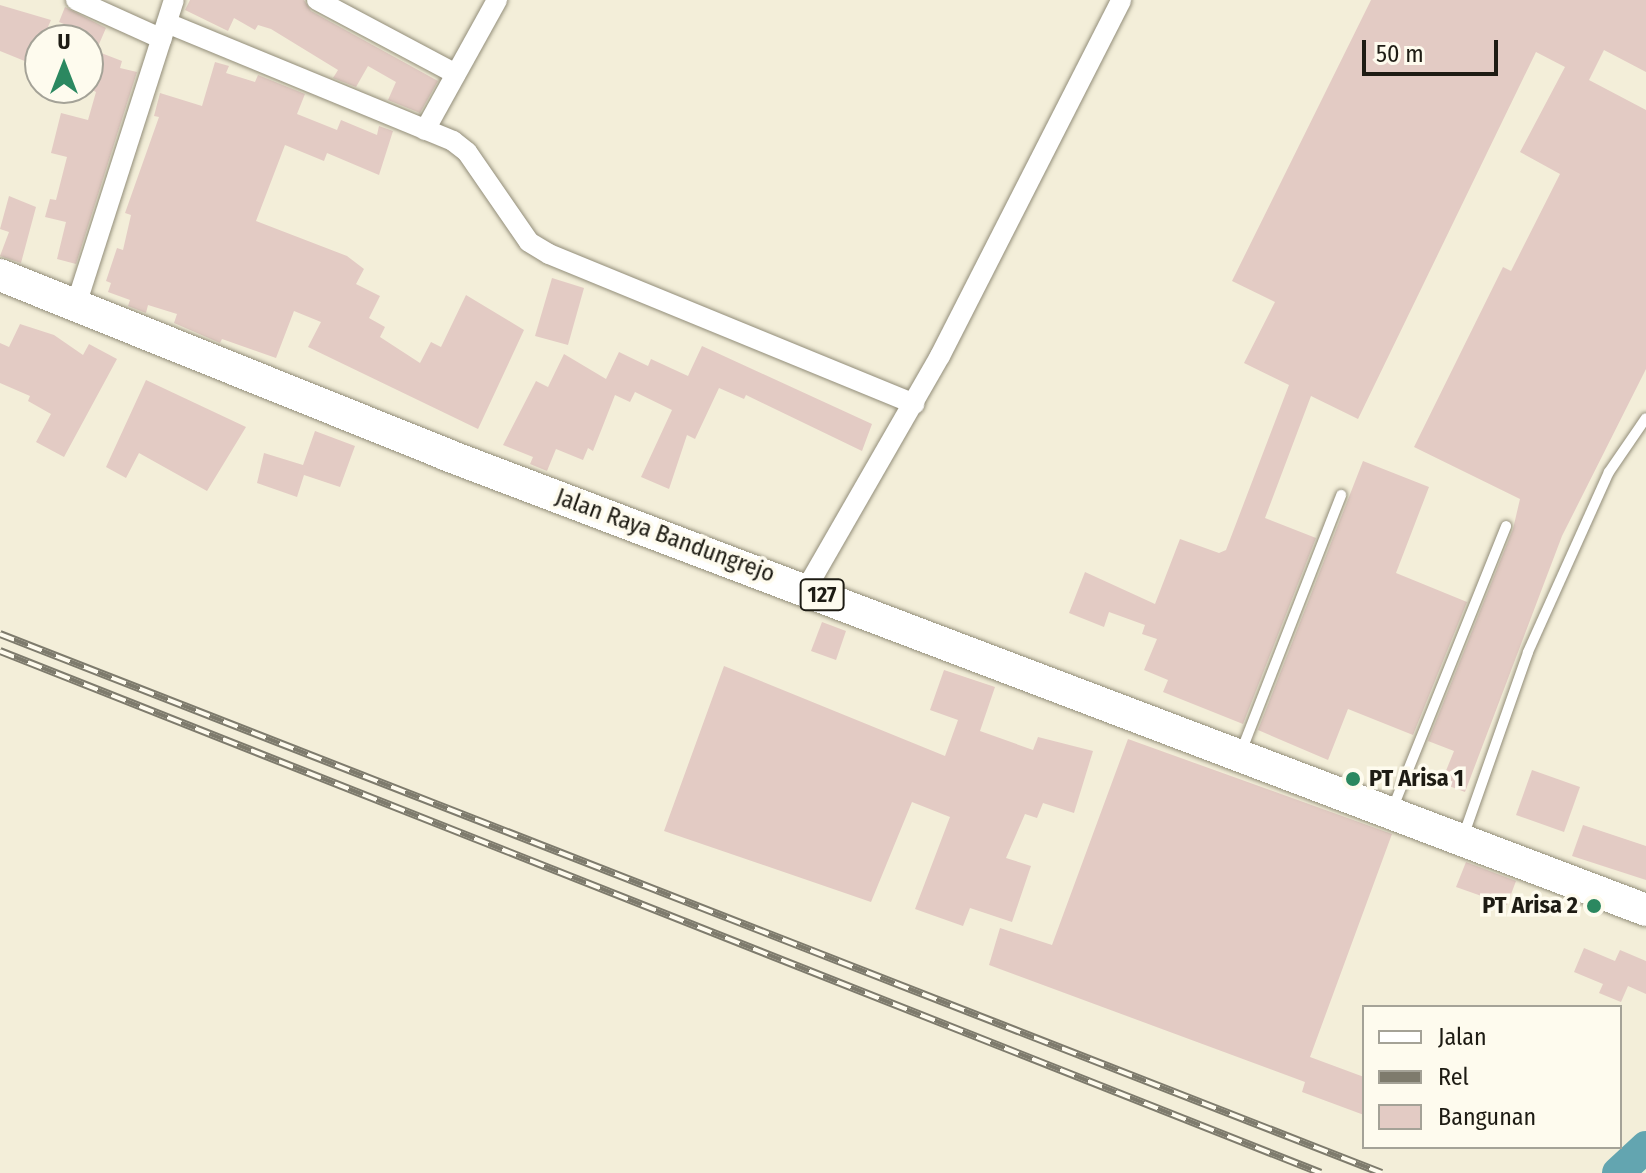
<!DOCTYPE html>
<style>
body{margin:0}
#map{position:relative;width:1646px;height:1173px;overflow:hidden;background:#f3eed9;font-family:"Fira Sans Condensed",sans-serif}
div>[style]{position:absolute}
.river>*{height:32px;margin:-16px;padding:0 16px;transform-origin:16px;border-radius:16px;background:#63a5b0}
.building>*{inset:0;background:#e3cbc4}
.roads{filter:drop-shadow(0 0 2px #928d79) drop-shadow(0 0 2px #928d79)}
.service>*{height:10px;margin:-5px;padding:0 5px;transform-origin:5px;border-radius:5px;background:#fff}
.minor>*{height:20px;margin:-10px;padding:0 10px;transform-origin:10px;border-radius:10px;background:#fff}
.primary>*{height:32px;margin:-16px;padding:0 16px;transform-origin:16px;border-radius:16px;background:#fff}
.rail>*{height:8px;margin-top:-4px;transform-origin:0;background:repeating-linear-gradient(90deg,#fefbee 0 15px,#7e7b6d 0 30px);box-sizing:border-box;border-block:2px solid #7e7b6d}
.dots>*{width:22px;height:22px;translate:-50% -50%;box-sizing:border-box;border:4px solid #fefbee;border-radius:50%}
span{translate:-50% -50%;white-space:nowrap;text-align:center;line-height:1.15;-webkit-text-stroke:7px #fefbee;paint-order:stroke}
.shield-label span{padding:2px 6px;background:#fefbee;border:2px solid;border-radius:6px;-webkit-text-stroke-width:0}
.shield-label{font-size:22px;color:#1e1c14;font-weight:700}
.street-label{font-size:24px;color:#1e1c14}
.poi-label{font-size:24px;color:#1e1c14;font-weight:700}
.left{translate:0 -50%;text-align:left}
.right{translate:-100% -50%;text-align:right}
.legend{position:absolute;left:1362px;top:1005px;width:260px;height:144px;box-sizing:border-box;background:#fefbee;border:2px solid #a4a297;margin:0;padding:10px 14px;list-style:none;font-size:24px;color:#1e1c14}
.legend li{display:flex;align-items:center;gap:16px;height:40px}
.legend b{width:40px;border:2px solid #a4a297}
.north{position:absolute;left:24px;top:24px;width:80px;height:80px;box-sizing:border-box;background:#fefbee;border:2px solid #a4a297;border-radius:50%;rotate:0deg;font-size:22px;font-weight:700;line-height:32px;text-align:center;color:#1e1c14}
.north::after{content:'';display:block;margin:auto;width:28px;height:36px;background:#2b8860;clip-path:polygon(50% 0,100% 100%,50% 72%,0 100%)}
.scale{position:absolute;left:1362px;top:40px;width:136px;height:36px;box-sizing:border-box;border:4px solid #1e1c14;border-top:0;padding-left:10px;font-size:24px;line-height:28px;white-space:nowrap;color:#1e1c14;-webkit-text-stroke:6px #fefbee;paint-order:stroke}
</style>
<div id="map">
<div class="river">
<div style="left:1618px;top:1173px;width:38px;rotate:-43deg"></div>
</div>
<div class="building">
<div style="clip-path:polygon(190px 0,304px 0,311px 11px,438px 81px,420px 113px,388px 100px,396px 82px,368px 66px,356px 87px,333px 78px,338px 70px,271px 29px,258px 25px,255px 30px,234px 18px,228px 31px,185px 10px)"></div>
<div style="clip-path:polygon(1371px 0,1646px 0,1646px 72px,1604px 50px,1589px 80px,1646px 110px,1646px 369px,1562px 536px,1465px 792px,1441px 783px,1454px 751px,1428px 741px,1513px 529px,1520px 499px,1414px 447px,1503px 267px,1511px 271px,1560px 174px,1520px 152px,1565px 67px,1536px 52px,1358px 419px,1311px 396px,1265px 518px,1316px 538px,1243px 724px,1163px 692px,1168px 680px,1144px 670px,1157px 639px,1142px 634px,1145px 625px,1109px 612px,1104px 627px,1069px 613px,1085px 572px,1155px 604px,1180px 539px,1219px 553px,1226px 550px,1289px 385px,1244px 363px,1275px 302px,1232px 281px)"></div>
<div style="clip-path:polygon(0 5px,51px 20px,32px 64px,0 51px)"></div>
<div style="clip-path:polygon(65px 7px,106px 28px,96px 51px,122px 61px,120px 68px,137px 72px,76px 264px,57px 259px,66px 222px,45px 217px,50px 199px,56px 200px,67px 157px,51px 153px,61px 113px,88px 120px,96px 92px,88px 88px,88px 34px,59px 22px)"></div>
<div style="clip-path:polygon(215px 62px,229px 66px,226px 73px,255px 82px,258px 75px,305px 94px,297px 114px,337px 130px,341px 120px,377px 135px,379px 126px,393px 131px,379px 175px,327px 153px,324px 161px,285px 145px,256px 221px,347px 256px,364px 269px,356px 284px,380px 296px,369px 318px,385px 327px,380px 337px,420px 363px,431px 342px,441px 347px,466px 295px,524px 330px,478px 429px,308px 347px,321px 322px,294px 311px,276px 358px,222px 339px,220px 343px,174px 323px,177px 314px,148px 305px,146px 313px,128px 306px,130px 300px,108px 292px,111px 283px,106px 281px,117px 248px,123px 250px,131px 215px,125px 213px,159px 117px,154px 116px,160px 93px,202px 106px)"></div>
<div style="clip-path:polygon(9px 196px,36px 207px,21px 263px,0 256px,9px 232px,0 229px)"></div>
<div style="clip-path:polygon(552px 278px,584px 288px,568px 345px,535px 336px)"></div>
<div style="clip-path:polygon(20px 324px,54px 335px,83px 355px,89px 344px,117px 359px,64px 457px,36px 442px,51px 414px,28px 401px,30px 396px,0 383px,0 343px,9px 347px)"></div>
<div style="clip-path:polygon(702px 346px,872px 424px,862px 451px,746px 395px,744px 399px,719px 388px,695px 439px,687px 435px,669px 489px,641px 477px,672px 410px,635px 392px,630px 402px,615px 395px,593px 451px,588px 448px,583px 460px,556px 449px,547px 471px,530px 464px,533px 457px,503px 445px,536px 381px,548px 387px,564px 354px,606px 379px,619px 352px,648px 366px,651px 359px,688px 376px)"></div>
<div style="clip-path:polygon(146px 380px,246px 427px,207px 491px,139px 453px,126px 478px,106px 467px)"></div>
<div style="clip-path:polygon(315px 431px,355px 446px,340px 487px,304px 475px,297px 497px,257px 483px,264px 453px,303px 465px)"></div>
<div style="clip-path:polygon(1363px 461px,1429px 487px,1396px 573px,1467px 602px,1413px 735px,1348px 709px,1328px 760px,1258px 730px)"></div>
<div style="clip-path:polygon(822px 622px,846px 631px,836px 660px,811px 651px)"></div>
<div style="clip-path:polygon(724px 666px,945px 756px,958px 720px,930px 710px,944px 670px,995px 687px,980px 731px,1033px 750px,1038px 737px,1093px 751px,1074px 813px,1043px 803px,1037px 818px,1025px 814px,1006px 858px,1031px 866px,1012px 922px,970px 908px,963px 926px,915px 909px,950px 817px,912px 802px,871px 902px,664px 831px)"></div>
<div style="clip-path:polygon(1128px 739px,1392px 834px,1310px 1057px,1364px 1077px,1364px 1115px,1302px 1092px,1305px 1082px,989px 965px,1000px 928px,1052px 945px)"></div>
<div style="clip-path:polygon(1532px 770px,1580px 787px,1564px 832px,1516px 815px)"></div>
<div style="clip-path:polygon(1583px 825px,1646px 846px,1646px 880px,1572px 856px)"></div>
<div style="clip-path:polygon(1466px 862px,1516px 881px,1507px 905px,1456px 887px)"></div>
<div style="clip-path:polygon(1584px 948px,1615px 961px,1620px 950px,1646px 961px,1646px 994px,1628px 986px,1621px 1002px,1599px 993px,1603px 984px,1574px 972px)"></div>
</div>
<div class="roads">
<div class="service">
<div style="left:1241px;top:752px;width:276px;rotate:-68.7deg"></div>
<div style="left:1392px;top:810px;width:306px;rotate:-68.1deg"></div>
<div style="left:1463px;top:837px;width:196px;rotate:-70.6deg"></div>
<div style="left:1528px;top:652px;width:197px;rotate:-65.8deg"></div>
<div style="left:1609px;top:472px;width:65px;rotate:-55.6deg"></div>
</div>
<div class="minor">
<div style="left:76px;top:0;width:94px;rotate:24.4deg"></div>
<div style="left:317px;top:0;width:157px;rotate:28deg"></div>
<div style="left:167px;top:23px;width:309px;rotate:22.4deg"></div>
<div style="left:453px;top:141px;width:18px;rotate:38deg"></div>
<div style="left:467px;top:152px;width:109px;rotate:55.4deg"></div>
<div style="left:529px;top:242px;width:23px;rotate:31deg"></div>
<div style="left:549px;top:254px;width:395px;rotate:22.3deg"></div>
<div style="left:425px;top:130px;width:149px;rotate:-61deg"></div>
<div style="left:76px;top:305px;width:320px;rotate:-72.2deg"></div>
<div style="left:806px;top:589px;width:269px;rotate:-60.1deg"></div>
<div style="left:940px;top:356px;width:399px;rotate:-63deg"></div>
</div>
<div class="primary">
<div style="left:0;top:275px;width:482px;rotate:21.9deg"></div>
<div style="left:447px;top:455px;width:1282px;rotate:20.78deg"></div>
</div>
</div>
<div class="rail">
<div style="left:0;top:634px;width:1483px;rotate:21.31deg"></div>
<div style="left:0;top:651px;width:1420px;rotate:21.56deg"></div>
</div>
<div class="dots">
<div style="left:1353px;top:779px;background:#2b8860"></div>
<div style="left:1594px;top:906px;background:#2b8860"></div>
</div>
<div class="shield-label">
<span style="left:822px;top:595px">127</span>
</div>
<div class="street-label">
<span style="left:665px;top:536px;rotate:20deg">Jalan Raya Bandungrejo</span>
</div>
<div class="poi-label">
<span class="left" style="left:1369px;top:779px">PT Arisa 1</span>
<span class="right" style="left:1578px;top:906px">PT Arisa 2</span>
</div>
<ul class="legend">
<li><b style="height:10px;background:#fff"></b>Jalan</li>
<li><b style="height:10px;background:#7e7b6d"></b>Rel</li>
<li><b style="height:22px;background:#e3cbc4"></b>Bangunan</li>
</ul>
<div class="north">U</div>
<div class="scale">50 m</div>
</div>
